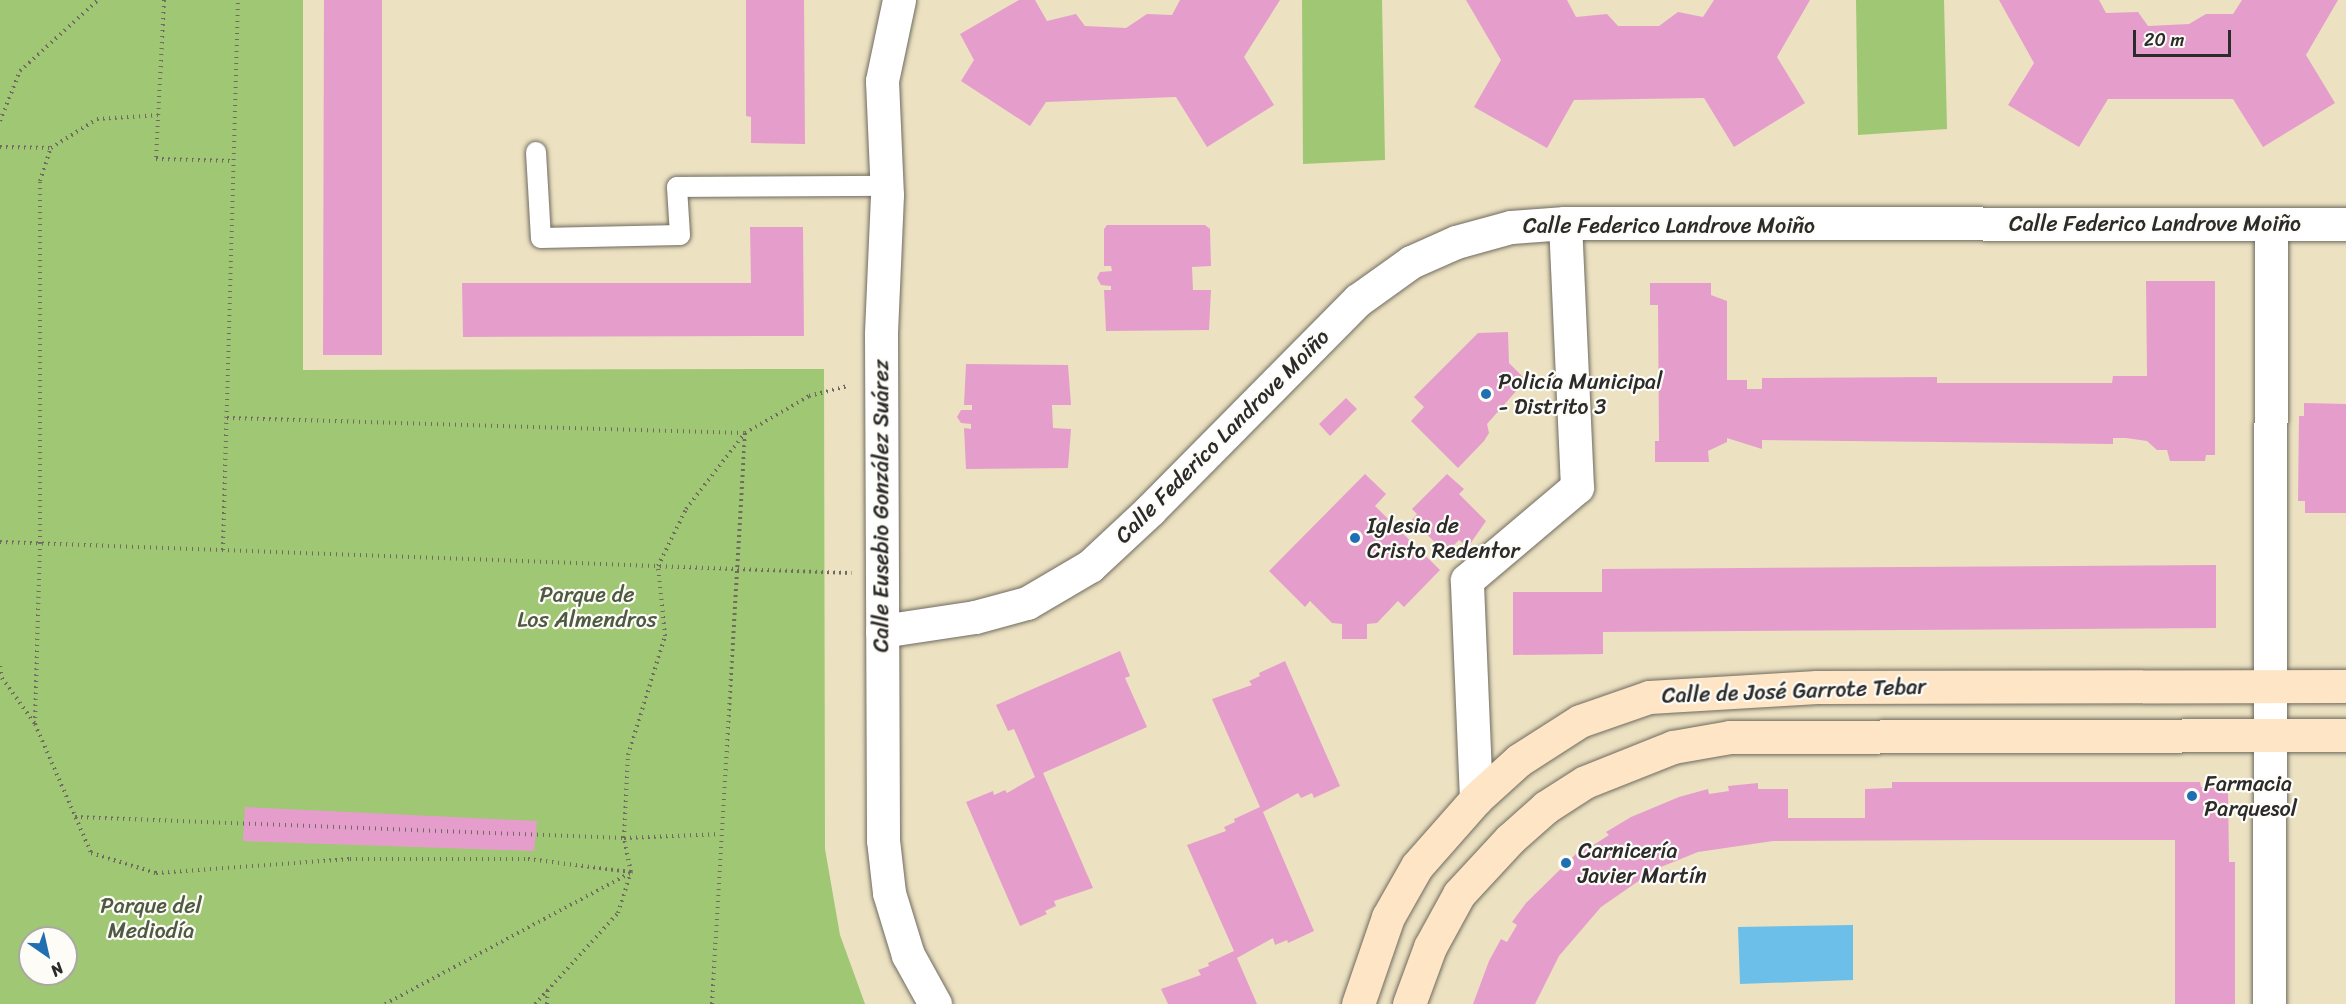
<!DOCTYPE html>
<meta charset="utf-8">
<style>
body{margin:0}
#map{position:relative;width:2346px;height:1004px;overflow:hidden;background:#ece1c1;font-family:Sriracha,sans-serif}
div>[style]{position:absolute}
.green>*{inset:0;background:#a0c773}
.water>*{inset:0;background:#6cbfe8}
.building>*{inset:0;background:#e59ecc}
.path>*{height:4px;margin-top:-2px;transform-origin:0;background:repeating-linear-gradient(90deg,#6f6b60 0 1.5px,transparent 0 6px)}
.roads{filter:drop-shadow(0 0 2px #6f6b60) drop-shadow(0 0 2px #6f6b60)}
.lane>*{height:20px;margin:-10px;padding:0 10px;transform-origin:10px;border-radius:10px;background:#fff}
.street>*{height:33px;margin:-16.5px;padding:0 16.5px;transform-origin:16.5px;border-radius:16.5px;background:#fff}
.secondary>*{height:33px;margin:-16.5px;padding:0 16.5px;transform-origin:16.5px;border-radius:16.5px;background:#fee5c5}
.dots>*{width:16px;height:16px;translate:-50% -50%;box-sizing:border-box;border:3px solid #fdfcf7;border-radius:50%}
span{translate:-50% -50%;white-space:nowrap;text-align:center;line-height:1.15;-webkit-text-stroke:4.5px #fdfcf7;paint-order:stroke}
.street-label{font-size:22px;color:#2b2b2b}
.poi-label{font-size:22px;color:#2b2b2b}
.left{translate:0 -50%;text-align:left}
.park-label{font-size:22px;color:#4e5a41}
.north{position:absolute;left:18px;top:926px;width:60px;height:60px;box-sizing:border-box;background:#fdfcf7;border:2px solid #a9a8a5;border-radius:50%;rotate:146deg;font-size:16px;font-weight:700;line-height:24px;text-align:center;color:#2b2b2b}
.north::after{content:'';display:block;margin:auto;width:21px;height:27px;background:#1f6fb2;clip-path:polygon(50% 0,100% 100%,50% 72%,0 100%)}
.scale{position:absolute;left:2133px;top:30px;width:98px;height:27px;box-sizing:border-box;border:3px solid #2b2b2b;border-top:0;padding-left:8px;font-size:18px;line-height:21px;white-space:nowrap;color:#2b2b2b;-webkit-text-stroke:4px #fdfcf7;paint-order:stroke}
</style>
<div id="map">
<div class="green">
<div style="clip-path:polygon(evenodd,0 0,303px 0,303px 370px,824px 369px,825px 849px,840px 935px,865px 1004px,0 1004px,0 0,30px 938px,66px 938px,66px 974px,30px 974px,30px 938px)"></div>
<div style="clip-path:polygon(1302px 0,1382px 0,1385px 160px,1303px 164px)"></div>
<div style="clip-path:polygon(1856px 0,1944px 0,1947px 129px,1858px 135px)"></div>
</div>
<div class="water">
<div style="clip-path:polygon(1853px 925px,1853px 980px,1740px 984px,1738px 927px)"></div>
</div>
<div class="building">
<div style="clip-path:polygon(324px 0,382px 0,382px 355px,323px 355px)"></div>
<div style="clip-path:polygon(746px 0,804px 0,805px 144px,751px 143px,751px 117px,746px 116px)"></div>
<div style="clip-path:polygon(1019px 0,1035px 0,1047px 21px,1076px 14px,1085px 26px,1126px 28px,1147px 14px,1172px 15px,1180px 0,1280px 0,1244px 57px,1274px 105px,1207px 147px,1176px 97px,1046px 102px,1030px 126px,961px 81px,974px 60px,960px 34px)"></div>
<div style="clip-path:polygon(1466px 0,1567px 0,1576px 17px,1607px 14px,1618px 26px,1659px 26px,1678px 12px,1703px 17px,1714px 0,1810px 0,1777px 57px,1805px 103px,1734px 147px,1704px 98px,1574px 100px,1547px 148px,1474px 107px,1501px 60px)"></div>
<div style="clip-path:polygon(1999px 0,2099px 0,2106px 13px,2138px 12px,2148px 26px,2189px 24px,2206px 14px,2233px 14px,2242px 0,2338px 0,2306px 55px,2335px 103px,2263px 147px,2233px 99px,2108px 99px,2079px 147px,2008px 105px,2034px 63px)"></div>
<div style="clip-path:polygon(1107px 225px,1205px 225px,1210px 229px,1211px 266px,1192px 267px,1193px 290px,1211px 290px,1209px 330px,1106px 331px,1104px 290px,1111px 290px,1111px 286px,1101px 285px,1097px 278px,1100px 272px,1112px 271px,1111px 266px,1104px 266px,1104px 229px)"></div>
<div style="clip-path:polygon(750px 227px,803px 227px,804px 336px,463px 337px,462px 283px,751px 283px)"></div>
<div style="clip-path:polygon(2146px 281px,2215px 281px,2215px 455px,2206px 455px,2205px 461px,2170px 461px,2167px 450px,2157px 450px,2147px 441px,2126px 438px,2113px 438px,2113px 444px,1762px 440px,1762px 449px,1727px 438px,1727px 442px,1708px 451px,1709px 462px,1655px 462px,1655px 441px,1659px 441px,1658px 305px,1650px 305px,1650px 283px,1711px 283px,1711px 295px,1727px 301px,1727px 380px,1747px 380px,1747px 389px,1762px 389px,1762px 378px,1937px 377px,1937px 383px,2112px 383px,2113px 376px,2147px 376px)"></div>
<div style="clip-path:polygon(1508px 332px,1509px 363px,1526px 380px,1487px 424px,1489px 433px,1484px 441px,1458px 468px,1411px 421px,1424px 407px,1414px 397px,1478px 333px)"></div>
<div style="clip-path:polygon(966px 364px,1068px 365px,1071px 405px,1052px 405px,1053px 428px,1071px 429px,1068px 468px,966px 469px,964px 428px,971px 429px,971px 424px,961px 423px,957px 417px,961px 410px,972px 410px,972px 405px,964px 405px)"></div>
<div style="clip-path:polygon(1346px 398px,1357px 409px,1330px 436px,1319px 424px)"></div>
<div style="clip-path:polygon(2304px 403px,2346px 404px,2346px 513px,2305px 513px,2305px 501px,2298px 501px,2299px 416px,2304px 416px)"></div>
<div style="clip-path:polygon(1365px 474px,1386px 494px,1375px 506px,1440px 570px,1404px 607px,1398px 601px,1377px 623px,1367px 624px,1367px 639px,1342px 639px,1342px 624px,1332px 623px,1310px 601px,1305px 607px,1269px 571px)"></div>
<div style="clip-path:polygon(1447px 474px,1464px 489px,1459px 494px,1486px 521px,1468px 547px,1459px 540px,1446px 553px,1412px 520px,1417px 514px,1412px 509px)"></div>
<div style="clip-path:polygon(2216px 565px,2216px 628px,1603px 632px,1603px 654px,1513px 655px,1513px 592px,1602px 592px,1602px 569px)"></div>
<div style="clip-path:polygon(1120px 651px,1130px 676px,1125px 678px,1147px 727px,1043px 773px,1093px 888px,1054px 901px,1056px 906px,1045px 911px,1047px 914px,1020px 926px,966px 802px,993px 791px,994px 795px,1005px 790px,1007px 793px,1035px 777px,1014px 729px,1008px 731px,996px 705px)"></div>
<div style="clip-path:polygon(1285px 661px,1340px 786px,1314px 798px,1312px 793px,1301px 798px,1298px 793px,1263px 812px,1314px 931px,1288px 943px,1287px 940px,1275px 945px,1273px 938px,1237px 958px,1257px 1004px,1168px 1004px,1161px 989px,1201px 975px,1198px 970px,1209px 966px,1208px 963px,1234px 951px,1187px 845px,1226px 831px,1224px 827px,1235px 822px,1234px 819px,1260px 807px,1212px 699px,1252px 685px,1249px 681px,1260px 676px,1259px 673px)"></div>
<div style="clip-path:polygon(1892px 782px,2200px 782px,2201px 787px,2228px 788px,2229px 862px,2235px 862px,2235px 1004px,2175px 1004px,2175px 840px,1986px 840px,1773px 841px,1698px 852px,1656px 869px,1601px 907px,1559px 956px,1535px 1004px,1473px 1004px,1489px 961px,1501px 939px,1507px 942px,1517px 925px,1512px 922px,1526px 903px,1580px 850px,1590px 843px,1592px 846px,1609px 835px,1606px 832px,1631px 817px,1679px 797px,1708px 789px,1709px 794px,1729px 791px,1728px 786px,1758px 783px,1758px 789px,1788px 789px,1788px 818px,1865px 818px,1865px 789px,1892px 788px)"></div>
<div style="clip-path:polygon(245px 807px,537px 821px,534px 851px,243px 841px)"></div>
</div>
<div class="path">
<div style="left:164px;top:0;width:159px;rotate:92.9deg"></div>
<div style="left:156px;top:159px;width:78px;rotate:1.5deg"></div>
<div style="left:0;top:121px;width:54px;rotate:-68.2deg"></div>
<div style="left:20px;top:71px;width:105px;rotate:-42.3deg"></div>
<div style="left:0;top:147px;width:51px;rotate:1.1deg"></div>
<div style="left:227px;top:418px;width:517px;rotate:1.66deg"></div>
<div style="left:0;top:542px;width:852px;rotate:2.09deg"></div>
<div style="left:223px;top:550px;width:550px;rotate:-88.44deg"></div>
<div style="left:0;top:666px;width:12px;rotate:81deg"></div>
<div style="left:2px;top:678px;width:57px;rotate:54.3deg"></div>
<div style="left:35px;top:724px;width:141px;rotate:66.5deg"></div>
<div style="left:91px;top:853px;width:68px;rotate:17.1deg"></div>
<div style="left:156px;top:873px;width:195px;rotate:-4.1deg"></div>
<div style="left:350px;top:859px;width:178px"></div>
<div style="left:528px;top:859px;width:104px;rotate:7.2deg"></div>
<div style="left:35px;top:724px;width:181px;rotate:-88.4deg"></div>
<div style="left:40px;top:543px;width:362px;rotate:-90deg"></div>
<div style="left:40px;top:181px;width:35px;rotate:-72deg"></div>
<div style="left:51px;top:148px;width:54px;rotate:-32.2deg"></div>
<div style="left:97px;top:119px;width:61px;rotate:-3.8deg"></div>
<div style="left:75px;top:817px;width:549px;rotate:2.19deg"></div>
<div style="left:624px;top:838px;width:96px;rotate:-2.4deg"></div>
<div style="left:385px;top:1004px;width:278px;rotate:-28.1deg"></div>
<div style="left:535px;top:1004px;width:123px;rotate:-47.6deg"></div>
<div style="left:618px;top:913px;width:43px;rotate:-72.4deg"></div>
<div style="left:631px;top:872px;width:35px;rotate:-102deg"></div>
<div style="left:624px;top:838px;width:83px;rotate:-87.2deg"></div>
<div style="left:628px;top:755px;width:125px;rotate:-72.7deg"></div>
<div style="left:665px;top:636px;width:70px;rotate:-95.7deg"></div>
<div style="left:658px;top:566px;width:64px;rotate:-63.8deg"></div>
<div style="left:686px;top:509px;width:96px;rotate:-52.2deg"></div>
<div style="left:547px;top:1004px;width:17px;rotate:-87deg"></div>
<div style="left:712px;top:1004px;width:572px;rotate:-86.69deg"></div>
<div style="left:745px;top:433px;width:74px;rotate:-30deg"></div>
<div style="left:809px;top:396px;width:40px;rotate:-14.4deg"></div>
</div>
<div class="roads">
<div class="lane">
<div style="left:536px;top:152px;width:86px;rotate:86.7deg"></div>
<div style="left:541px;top:238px;width:139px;rotate:-1.2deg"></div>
<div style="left:680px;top:235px;width:48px;rotate:-93.6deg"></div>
<div style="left:677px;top:187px;width:210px;rotate:-0.3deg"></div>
</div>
<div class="street">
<div style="left:899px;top:0;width:83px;rotate:101.9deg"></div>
<div style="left:882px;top:81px;width:114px;rotate:87.5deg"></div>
<div style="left:887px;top:195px;width:139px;rotate:92.5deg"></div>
<div style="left:881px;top:334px;width:506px;rotate:89.77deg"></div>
<div style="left:883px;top:840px;width:53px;rotate:83.5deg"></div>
<div style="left:889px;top:893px;width:65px;rotate:73deg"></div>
<div style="left:908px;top:955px;width:56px;rotate:61.1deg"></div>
<div style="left:882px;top:631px;width:94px;rotate:-8.6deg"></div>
<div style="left:975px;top:617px;width:54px;rotate:-15.1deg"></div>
<div style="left:1027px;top:603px;width:73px;rotate:-30.4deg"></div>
<div style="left:1090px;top:566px;width:82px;rotate:-43deg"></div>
<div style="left:1150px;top:510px;width:296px;rotate:-45.3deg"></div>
<div style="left:1358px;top:300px;width:65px;rotate:-35.6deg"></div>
<div style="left:1411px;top:262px;width:49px;rotate:-24deg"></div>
<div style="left:1456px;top:242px;width:57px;rotate:-15.3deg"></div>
<div style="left:1511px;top:227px;width:54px;rotate:-4.2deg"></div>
<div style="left:1565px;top:223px;width:781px;rotate:0.07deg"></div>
<div style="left:1476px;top:799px;width:219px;rotate:-92.4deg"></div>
<div style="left:1467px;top:580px;width:144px;rotate:-40.2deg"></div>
<div style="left:1577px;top:487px;width:264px;rotate:-92.6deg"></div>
<div style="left:2269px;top:1004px;width:780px;rotate:-89.85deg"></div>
</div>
<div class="secondary">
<div style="left:1358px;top:1004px;width:92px;rotate:-71deg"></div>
<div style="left:1388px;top:917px;width:59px;rotate:-60.4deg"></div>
<div style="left:1417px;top:866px;width:89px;rotate:-48.6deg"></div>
<div style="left:1476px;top:799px;width:58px;rotate:-42.2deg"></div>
<div style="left:1519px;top:760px;width:72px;rotate:-32.6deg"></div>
<div style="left:1580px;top:721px;width:73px;rotate:-19.2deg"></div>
<div style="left:1649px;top:697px;width:168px;rotate:-3.4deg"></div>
<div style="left:1817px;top:687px;width:529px;rotate:-0.11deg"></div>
<div style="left:1409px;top:1004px;width:61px;rotate:-69.8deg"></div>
<div style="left:1430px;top:947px;width:60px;rotate:-61.3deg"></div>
<div style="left:1459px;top:894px;width:75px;rotate:-47.2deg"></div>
<div style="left:1510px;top:839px;width:48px;rotate:-41.6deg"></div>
<div style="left:1546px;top:807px;width:46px;rotate:-32.7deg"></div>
<div style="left:1585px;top:782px;width:95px;rotate:-21.7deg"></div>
<div style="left:1673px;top:747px;width:58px;rotate:-10deg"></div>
<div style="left:1730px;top:737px;width:616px;rotate:-0.19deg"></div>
</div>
</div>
<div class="dots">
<div style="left:1486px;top:394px;background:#1f6fb2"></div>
<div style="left:1355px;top:538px;background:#1f6fb2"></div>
<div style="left:2192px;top:796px;background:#1f6fb2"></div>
<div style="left:1566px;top:863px;background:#1f6fb2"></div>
</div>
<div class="street-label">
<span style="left:2155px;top:224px">Calle Federico Landrove Moiño</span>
<span style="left:1669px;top:226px">Calle Federico Landrove Moiño</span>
<span style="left:1222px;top:436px;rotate:-45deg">Calle Federico Landrove Moiño</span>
<span style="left:881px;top:506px;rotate:-90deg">Calle Eusebio González Suárez</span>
<span style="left:1794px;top:691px;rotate:-2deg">Calle de José Garrote Tebar</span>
</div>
<div class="poi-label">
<span class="left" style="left:1498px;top:394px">Policía Municipal<br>- Distrito 3</span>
<span class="left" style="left:1367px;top:538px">Iglesia de<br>Cristo Redentor</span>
<span class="left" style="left:2204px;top:796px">Farmacia<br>Parquesol</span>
<span class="left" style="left:1578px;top:863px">Carnicería<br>Javier Martín</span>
</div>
<div class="park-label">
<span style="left:587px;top:607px">Parque de<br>Los Almendros</span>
<span style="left:151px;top:918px">Parque del<br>Mediodía</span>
</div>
<div class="north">N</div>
<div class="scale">20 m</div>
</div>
